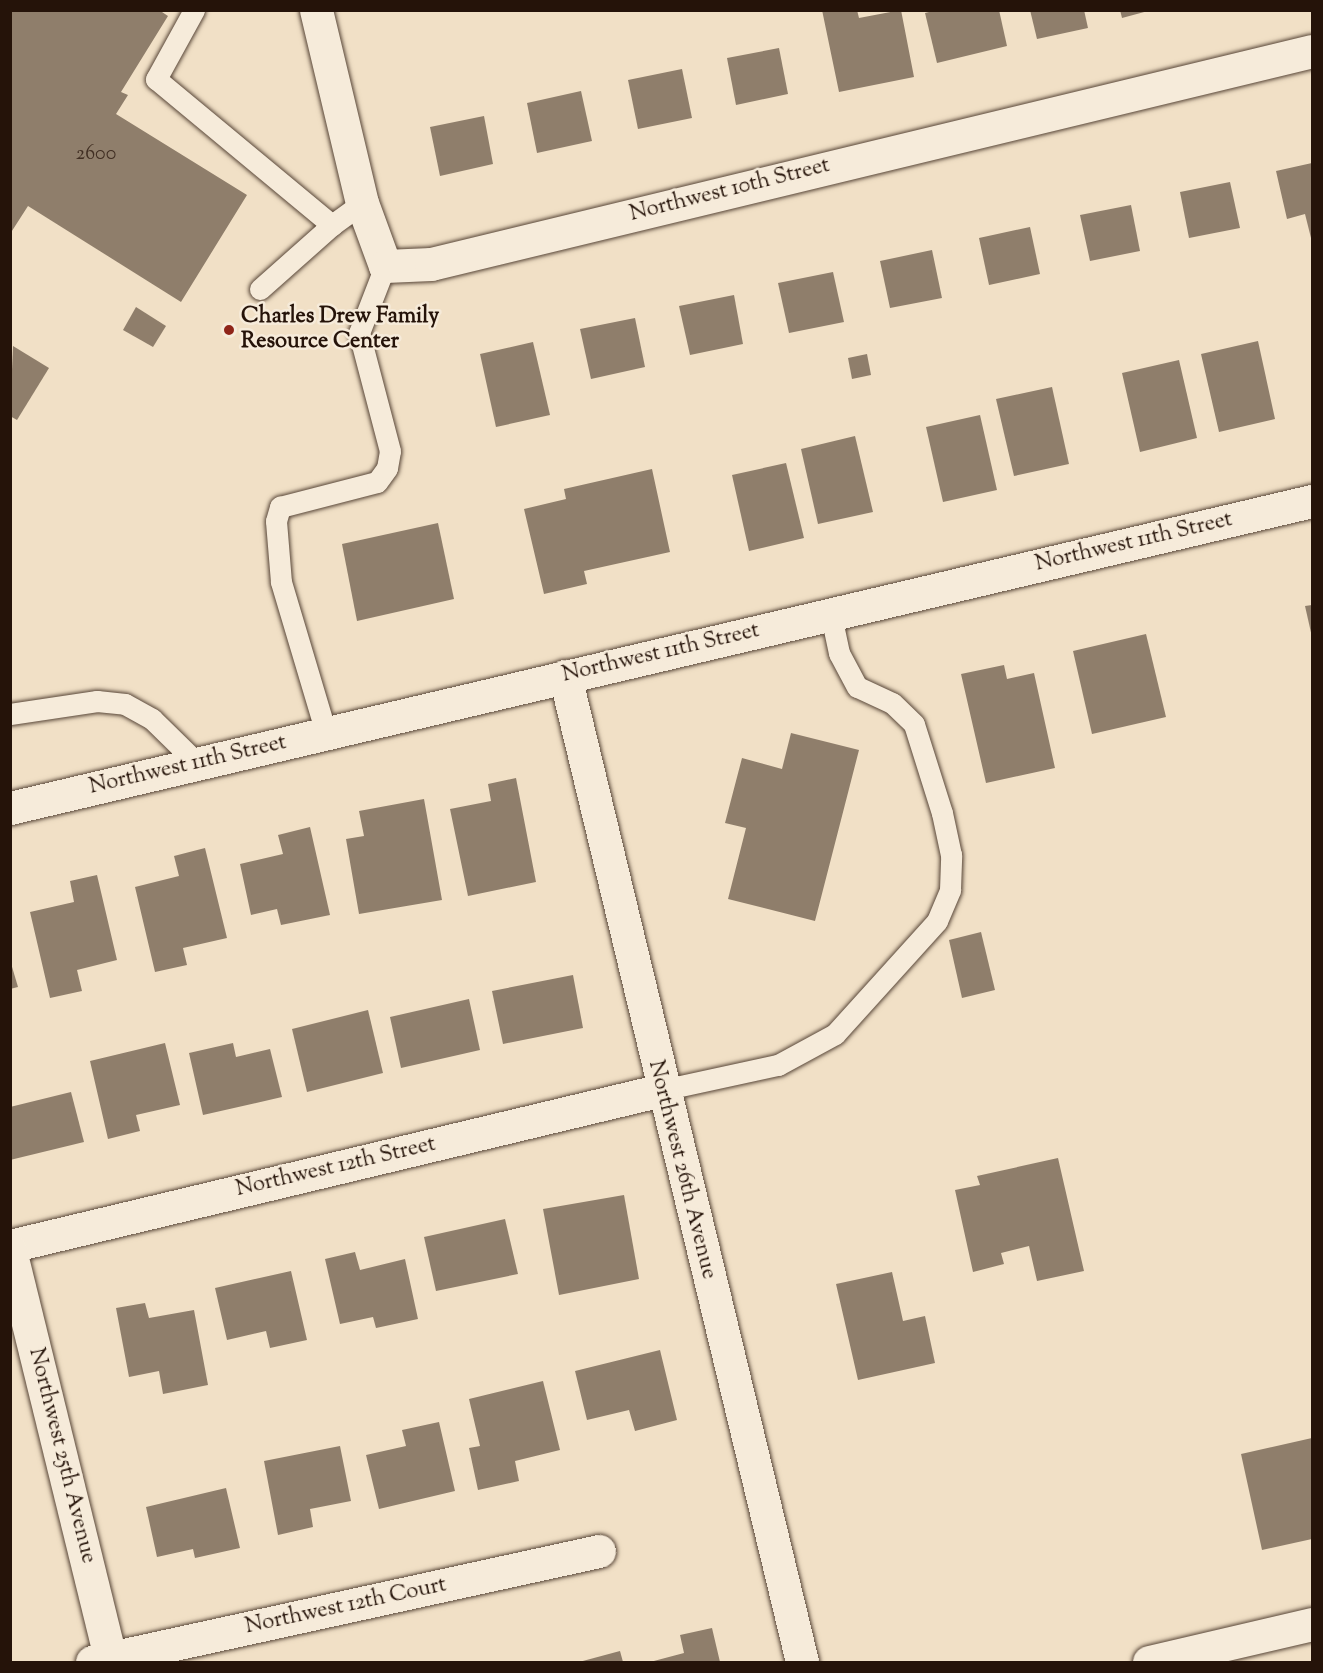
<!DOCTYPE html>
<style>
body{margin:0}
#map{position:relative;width:1323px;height:1673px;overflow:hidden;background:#f1e0c6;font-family:"Sorts Mill Goudy",serif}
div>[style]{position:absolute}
.building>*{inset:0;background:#8f7e6b}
.roads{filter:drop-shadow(0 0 2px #584638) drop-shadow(0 0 2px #584638)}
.lane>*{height:21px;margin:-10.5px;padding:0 10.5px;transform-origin:10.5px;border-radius:10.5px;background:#f6ebda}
.street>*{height:33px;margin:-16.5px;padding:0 16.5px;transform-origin:16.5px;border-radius:16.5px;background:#f6ebda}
.dots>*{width:16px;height:16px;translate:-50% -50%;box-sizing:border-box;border:3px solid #f6ebda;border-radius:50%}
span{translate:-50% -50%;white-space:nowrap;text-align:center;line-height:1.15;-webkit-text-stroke:5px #f6ebda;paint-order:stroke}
.number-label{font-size:20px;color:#402e22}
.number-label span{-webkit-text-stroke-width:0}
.street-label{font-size:22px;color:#251309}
.poi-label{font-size:22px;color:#251309;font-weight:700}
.left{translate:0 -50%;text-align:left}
.frame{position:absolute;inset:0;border:12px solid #251309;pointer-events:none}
</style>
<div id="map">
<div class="building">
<div style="clip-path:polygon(10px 10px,159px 10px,168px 16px,121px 92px,128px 95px,116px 114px,247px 195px,181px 302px,28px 206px,10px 234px)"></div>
<div style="clip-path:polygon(822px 10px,857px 10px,859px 18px,901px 10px,914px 77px,839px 92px)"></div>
<div style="clip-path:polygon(937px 10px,999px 10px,1007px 46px,937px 63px,925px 13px)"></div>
<div style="clip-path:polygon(1030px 10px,1084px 10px,1088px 28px,1037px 39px)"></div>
<div style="clip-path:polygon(1120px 10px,1148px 10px,1148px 11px,1122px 18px)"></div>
<div style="clip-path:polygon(779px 48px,788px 94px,736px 105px,727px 58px)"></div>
<div style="clip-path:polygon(682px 69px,692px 118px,638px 129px,628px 80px)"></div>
<div style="clip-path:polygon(581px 91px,592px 141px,537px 153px,527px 103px)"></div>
<div style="clip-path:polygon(484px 116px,493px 164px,440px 176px,430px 127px)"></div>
<div style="clip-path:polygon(1312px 163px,1312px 242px,1305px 214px,1287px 219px,1276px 171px)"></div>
<div style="clip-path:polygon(1230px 182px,1240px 228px,1189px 238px,1180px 192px)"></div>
<div style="clip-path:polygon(1131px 205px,1140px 251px,1090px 261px,1080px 215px)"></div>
<div style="clip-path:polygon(1030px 227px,1040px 274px,989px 285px,979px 238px)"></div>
<div style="clip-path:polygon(932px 250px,942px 298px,890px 308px,880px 261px)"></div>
<div style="clip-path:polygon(833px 272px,844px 322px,789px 333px,778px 283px)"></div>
<div style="clip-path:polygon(734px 295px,743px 344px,690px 355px,679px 306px)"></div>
<div style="clip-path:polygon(136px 307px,166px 326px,153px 347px,123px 330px)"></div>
<div style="clip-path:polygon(635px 318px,645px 367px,591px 379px,580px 329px)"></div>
<div style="clip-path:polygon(1258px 341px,1275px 419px,1219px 432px,1201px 354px)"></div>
<div style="clip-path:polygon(533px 342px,550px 415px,496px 427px,480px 354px)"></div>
<div style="clip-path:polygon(13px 346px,49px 368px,17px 420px,10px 416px)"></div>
<div style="clip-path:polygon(867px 354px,871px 375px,852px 379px,848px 358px)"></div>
<div style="clip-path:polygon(1179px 360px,1197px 438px,1140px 452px,1122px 373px)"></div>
<div style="clip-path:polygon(1052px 387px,1069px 464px,1014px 476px,996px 399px)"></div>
<div style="clip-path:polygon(980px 415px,997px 490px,943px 502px,926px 427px)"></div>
<div style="clip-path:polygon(855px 436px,873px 512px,818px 524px,801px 449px)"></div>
<div style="clip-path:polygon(786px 463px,804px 538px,749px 551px,732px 475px)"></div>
<div style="clip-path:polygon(652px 469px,670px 552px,584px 571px,587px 584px,544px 594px,524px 509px,566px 499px,564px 489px)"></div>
<div style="clip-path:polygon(438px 523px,454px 599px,357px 621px,342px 544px)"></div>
<div style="clip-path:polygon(1312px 605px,1312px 637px,1305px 606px)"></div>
<div style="clip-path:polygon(1146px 634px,1166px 717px,1092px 734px,1073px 651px)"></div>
<div style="clip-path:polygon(1004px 665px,1007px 679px,1034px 673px,1055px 768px,986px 783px,961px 674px)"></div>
<div style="clip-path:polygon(791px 733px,859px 750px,815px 921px,728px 899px,746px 828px,725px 823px,742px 758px,782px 769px)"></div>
<div style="clip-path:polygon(516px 778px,536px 882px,468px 896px,450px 809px,491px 801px,488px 784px)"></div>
<div style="clip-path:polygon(424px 799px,442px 900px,359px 914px,346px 839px,364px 836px,359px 811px)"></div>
<div style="clip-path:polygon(310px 827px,330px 915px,281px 925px,277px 909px,251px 915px,240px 864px,283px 854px,278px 835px)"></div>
<div style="clip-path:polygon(205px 848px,227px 938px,183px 948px,187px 965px,155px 972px,135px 887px,179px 876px,174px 856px)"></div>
<div style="clip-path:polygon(97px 875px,117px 960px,77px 970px,82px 991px,50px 998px,30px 912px,74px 902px,70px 881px)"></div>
<div style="clip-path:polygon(981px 932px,995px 990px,962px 998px,949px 940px)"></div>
<div style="clip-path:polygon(10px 960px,18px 987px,10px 989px)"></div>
<div style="clip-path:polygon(573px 975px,583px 1028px,503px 1044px,492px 991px)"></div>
<div style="clip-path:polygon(469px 999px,480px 1050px,401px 1068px,390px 1017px)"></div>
<div style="clip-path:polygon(368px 1010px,383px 1073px,307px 1092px,292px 1029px)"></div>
<div style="clip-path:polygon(165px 1043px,180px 1105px,136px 1115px,140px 1131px,108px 1139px,90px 1061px)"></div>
<div style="clip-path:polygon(233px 1043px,236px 1057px,270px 1049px,282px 1097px,203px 1115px,189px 1053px)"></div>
<div style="clip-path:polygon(71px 1092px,84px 1142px,10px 1160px,10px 1107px)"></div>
<div style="clip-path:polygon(1058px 1158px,1084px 1271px,1037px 1281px,1029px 1246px,1001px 1253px,1004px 1264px,973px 1272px,955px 1190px,980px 1185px,977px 1176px)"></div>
<div style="clip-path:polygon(624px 1195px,639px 1279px,559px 1295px,543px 1209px)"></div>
<div style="clip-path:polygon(505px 1219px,518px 1274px,436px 1291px,424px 1237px)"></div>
<div style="clip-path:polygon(355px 1252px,360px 1270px,405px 1259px,418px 1319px,376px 1328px,373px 1317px,340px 1324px,325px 1259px)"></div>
<div style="clip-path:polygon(291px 1271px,307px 1340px,270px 1348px,266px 1331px,227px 1340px,215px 1288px)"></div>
<div style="clip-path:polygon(892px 1272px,903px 1321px,925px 1316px,935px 1363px,858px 1380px,836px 1284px)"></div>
<div style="clip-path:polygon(145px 1303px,149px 1318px,194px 1310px,208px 1385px,163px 1394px,159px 1371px,129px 1377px,116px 1308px)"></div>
<div style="clip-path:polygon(660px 1350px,677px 1420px,635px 1431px,629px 1410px,587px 1420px,575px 1371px)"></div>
<div style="clip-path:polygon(543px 1381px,560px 1450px,515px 1461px,519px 1481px,478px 1490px,469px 1448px,480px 1446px,469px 1399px)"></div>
<div style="clip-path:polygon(439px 1422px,455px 1491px,379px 1509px,366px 1455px,406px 1446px,402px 1430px)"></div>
<div style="clip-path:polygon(1312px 1438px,1312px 1539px,1262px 1550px,1241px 1454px)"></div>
<div style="clip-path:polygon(340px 1446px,351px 1501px,310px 1509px,313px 1527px,278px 1535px,264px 1461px)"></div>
<div style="clip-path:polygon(226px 1488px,240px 1548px,195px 1558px,193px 1549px,157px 1557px,146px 1507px)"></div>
<div style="clip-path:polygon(712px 1628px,720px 1662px,650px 1662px,684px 1653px,680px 1635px)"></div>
<div style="clip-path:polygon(620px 1651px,623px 1662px,579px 1662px)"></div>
</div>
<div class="roads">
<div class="lane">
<div style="left:194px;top:10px;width:79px;rotate:118.8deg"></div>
<div style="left:156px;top:79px;width:229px;rotate:39.7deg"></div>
<div style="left:332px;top:225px;width:37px;rotate:-36deg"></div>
<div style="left:260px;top:289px;width:96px;rotate:-41.6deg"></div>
<div style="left:10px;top:714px;width:88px;rotate:-8.5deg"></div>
<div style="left:97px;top:701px;width:28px;rotate:6deg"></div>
<div style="left:125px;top:704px;width:31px;rotate:29deg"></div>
<div style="left:152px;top:719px;width:64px;rotate:44.4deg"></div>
<div style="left:326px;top:733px;width:158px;rotate:-106.6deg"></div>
<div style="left:281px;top:582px;width:61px;rotate:-94.7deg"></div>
<div style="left:276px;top:521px;width:15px;rotate:-74deg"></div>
<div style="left:280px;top:507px;width:100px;rotate:-14.5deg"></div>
<div style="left:377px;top:482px;width:17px;rotate:-54deg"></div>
<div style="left:387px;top:468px;width:17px;rotate:-80deg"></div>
<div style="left:390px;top:451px;width:122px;rotate:-104.7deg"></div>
<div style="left:359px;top:333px;width:72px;rotate:-68.8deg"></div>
<div style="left:662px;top:1090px;width:119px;rotate:-12.2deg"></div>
<div style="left:778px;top:1065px;width:65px;rotate:-28.5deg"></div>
<div style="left:835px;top:1034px;width:152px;rotate:-47.9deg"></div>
<div style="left:937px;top:921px;width:34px;rotate:-67deg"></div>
<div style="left:950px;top:890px;width:35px;rotate:-88deg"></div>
<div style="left:951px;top:855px;width:43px;rotate:-102.1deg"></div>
<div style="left:942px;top:813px;width:93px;rotate:-107.5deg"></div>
<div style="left:914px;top:724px;width:30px;rotate:-136deg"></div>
<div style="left:892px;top:703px;width:38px;rotate:-155deg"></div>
<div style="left:857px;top:687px;width:38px;rotate:-118deg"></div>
<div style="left:839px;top:653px;width:40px;rotate:-102deg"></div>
</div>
<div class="street">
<div style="left:316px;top:10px;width:198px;rotate:76.6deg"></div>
<div style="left:362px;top:203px;width:67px;rotate:69.9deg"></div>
<div style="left:385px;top:266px;width:46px;rotate:-2.5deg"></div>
<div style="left:431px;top:264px;width:906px;rotate:-13.59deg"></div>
<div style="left:565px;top:676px;width:1014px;rotate:76.48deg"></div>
<div style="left:10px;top:808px;width:1338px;rotate:-13.27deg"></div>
<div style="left:10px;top:1246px;width:670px;rotate:-13.46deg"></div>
<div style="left:10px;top:1250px;width:424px;rotate:76.2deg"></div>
<div style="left:92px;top:1662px;width:519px;rotate:-12.35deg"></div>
<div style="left:1149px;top:1662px;width:167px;rotate:-13.1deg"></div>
</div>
</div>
<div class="dots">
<div style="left:229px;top:330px;background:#8f2418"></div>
</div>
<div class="number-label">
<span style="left:96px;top:154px">2600</span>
</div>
<div class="street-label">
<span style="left:730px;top:191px;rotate:-14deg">Northwest 10th Street</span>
<span style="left:1134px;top:543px;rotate:-13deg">Northwest 11th Street</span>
<span style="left:661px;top:654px;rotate:-13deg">Northwest 11th Street</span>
<span style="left:188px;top:766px;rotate:-13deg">Northwest 11th Street</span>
<span style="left:336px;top:1168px;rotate:-13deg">Northwest 12th Street</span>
<span style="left:681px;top:1170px;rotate:76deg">Northwest 26th Avenue</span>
<span style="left:61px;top:1456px;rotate:76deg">Northwest 25th Avenue</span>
<span style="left:346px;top:1607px;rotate:-12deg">Northwest 12th Court</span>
</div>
<div class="poi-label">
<span class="left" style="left:241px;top:330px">Charles Drew Family<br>Resource Center</span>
</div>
<div class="frame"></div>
</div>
